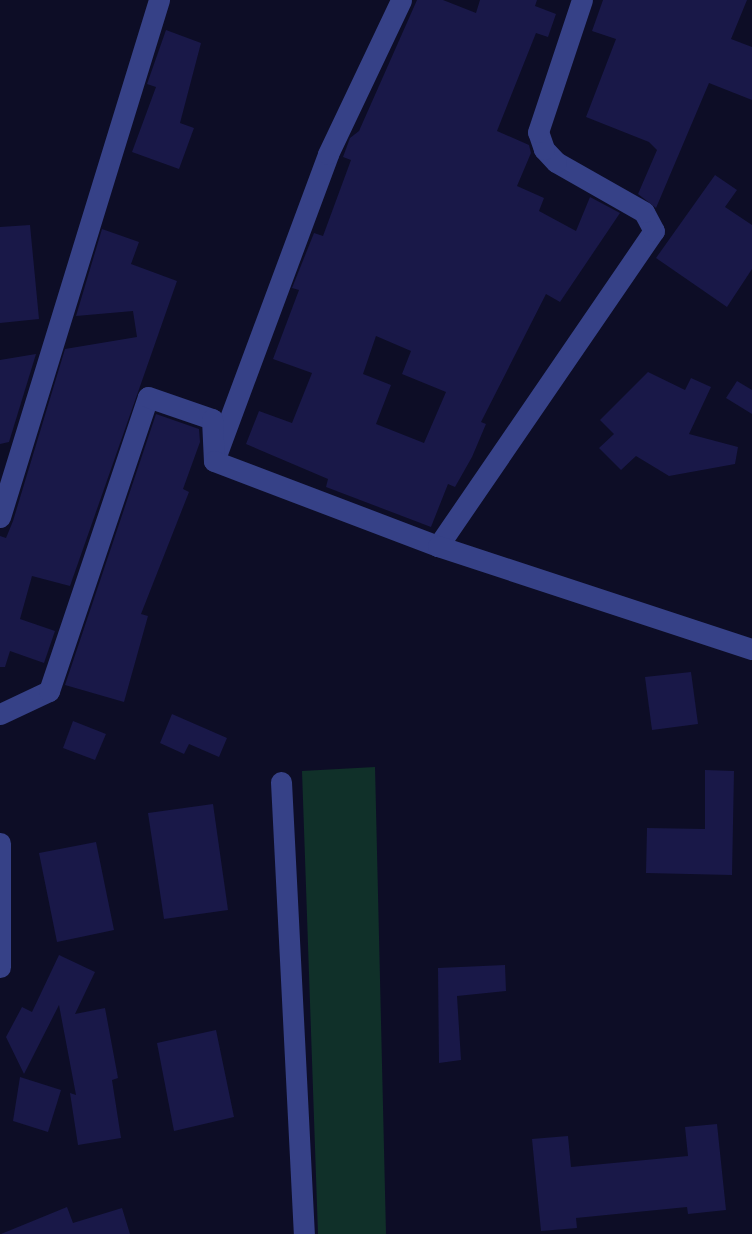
<!DOCTYPE html>
<style>
body{margin:0}
#map{position:relative;width:752px;height:1234px;overflow:hidden;background:#0d0d26;font-family:"DM Sans",sans-serif}
div>[style]{position:absolute}
.green>*{inset:0;background:#103029}
.building>*{inset:0;background:#191848}
.minor>*{height:21px;margin:-10.5px;padding:0 10.5px;transform-origin:10.5px;border-radius:10.5px;background:#364187}
span{translate:-50% -50%;white-space:nowrap;text-align:center;line-height:1.15;-webkit-text-stroke:5px #0d0d26;paint-order:stroke}
</style>
<div id="map">
<div class="green">
<div style="clip-path:polygon(375px 767px,386px 1234px,318px 1234px,302px 771px)"></div>
</div>
<div class="building">
<div style="clip-path:polygon(evenodd,417px 0,443px 0,476px 13px,480px 0,537px 0,535px 6px,556px 14px,548px 37px,536px 33px,497px 131px,529px 145px,531px 153px,517px 186px,544px 198px,539px 211px,576px 231px,590px 197px,620px 213px,560px 302px,546px 294px,481px 422px,486px 424px,472px 457px,455px 487px,448px 484px,431px 527px,326px 487px,328px 479px,246px 444px,259px 411px,292px 423px,312px 373px,273px 359px,299px 290px,292px 288px,314px 233px,323px 236px,351px 160px,343px 157px,350px 138px,359px 131px,417px 0,376px 336px,411px 351px,402px 374px,446px 392px,424px 443px,376px 424px,391px 385px,363px 374px,376px 336px)"></div>
<div style="clip-path:polygon(603px 0,747px 0,731px 39px,752px 47px,752px 100px,709px 83px,656px 208px,638px 194px,657px 150px,649px 142px,586px 117px,616px 39px,592px 31px)"></div>
<div style="clip-path:polygon(166px 30px,201px 43px,180px 123px,194px 128px,179px 169px,132px 152px,156px 87px,147px 84px)"></div>
<div style="clip-path:polygon(715px 175px,737px 190px,725px 207px,752px 225px,752px 269px,727px 307px,656px 258px)"></div>
<div style="clip-path:polygon(30px 225px,39px 319px,0 323px,0 227px)"></div>
<div style="clip-path:polygon(102px 229px,139px 242px,131px 264px,177px 281px,70px 586px,32px 576px,20px 619px,55px 631px,44px 663px,10px 651px,5px 667px,0 667px,0 536px,6px 538px,13px 521px,65px 349px,137px 337px,133px 311px,76px 316px)"></div>
<div style="clip-path:polygon(36px 354px,9px 442px,0 444px,0 360px)"></div>
<div style="clip-path:polygon(648px 372px,685px 390px,691px 378px,711px 387px,689px 434px,738px 447px,735px 464px,669px 476px,636px 456px,621px 470px,599px 448px,614px 434px,600px 420px)"></div>
<div style="clip-path:polygon(737px 381px,752px 390px,752px 414px,726px 398px)"></div>
<div style="clip-path:polygon(156px 414px,199px 429px,200px 442px,183px 489px,189px 492px,141px 614px,148px 616px,124px 702px,65px 685px)"></div>
<div style="clip-path:polygon(691px 672px,698px 724px,652px 730px,645px 677px)"></div>
<div style="clip-path:polygon(172px 714px,227px 738px,219px 757px,189px 744px,184px 754px,160px 743px)"></div>
<div style="clip-path:polygon(73px 721px,106px 734px,95px 760px,63px 748px)"></div>
<div style="clip-path:polygon(705px 770px,734px 771px,732px 875px,646px 873px,647px 828px,705px 829px)"></div>
<div style="clip-path:polygon(213px 804px,228px 910px,164px 919px,148px 813px)"></div>
<div style="clip-path:polygon(96px 842px,114px 930px,57px 942px,39px 853px)"></div>
<div style="clip-path:polygon(59px 955px,95px 972px,75px 1014px,105px 1008px,118px 1078px,112px 1080px,121px 1138px,78px 1145px,70px 1093px,76px 1095px,59px 1005px,24px 1074px,6px 1037px,22px 1007px,32px 1012px)"></div>
<div style="clip-path:polygon(505px 965px,506px 991px,457px 996px,461px 1060px,439px 1063px,438px 968px)"></div>
<div style="clip-path:polygon(216px 1030px,234px 1117px,174px 1131px,157px 1043px)"></div>
<div style="clip-path:polygon(20px 1077px,61px 1090px,48px 1132px,13px 1121px)"></div>
<div style="clip-path:polygon(717px 1124px,726px 1210px,688px 1214px,687px 1207px,576px 1218px,577px 1228px,541px 1231px,532px 1139px,568px 1136px,571px 1167px,688px 1156px,685px 1127px)"></div>
<div style="clip-path:polygon(67px 1207px,73px 1223px,122px 1208px,130px 1234px,1px 1234px)"></div>
</div>
<div class="minor">
<div style="left:217px;top:453px;width:319px;rotate:-69.6deg"></div>
<div style="left:328px;top:154px;width:170px;rotate:-64.6deg"></div>
<div style="left:0;top:517px;width:541px;rotate:-72.91deg"></div>
<div style="left:438px;top:546px;width:382px;rotate:-55.6deg"></div>
<div style="left:654px;top:231px;width:21px;rotate:-118deg"></div>
<div style="left:644px;top:212px;width:101px;rotate:-150.4deg"></div>
<div style="left:556px;top:162px;width:18px;rotate:-133deg"></div>
<div style="left:544px;top:149px;width:18px;rotate:-109deg"></div>
<div style="left:538px;top:132px;width:139px;rotate:-71.6deg"></div>
<div style="left:0;top:714px;width:54px;rotate:-25.1deg"></div>
<div style="left:49px;top:691px;width:310px;rotate:-71.4deg"></div>
<div style="left:148px;top:397px;width:68px;rotate:19deg"></div>
<div style="left:212px;top:419px;width:42px;rotate:87.3deg"></div>
<div style="left:214px;top:461px;width:240px;rotate:20.8deg"></div>
<div style="left:438px;top:546px;width:330px;rotate:18.2deg"></div>
<div style="left:281px;top:782px;width:453px;rotate:87.1deg"></div>
<div style="left:0;top:843px;width:124px;rotate:90deg"></div>
</div>
</div>
